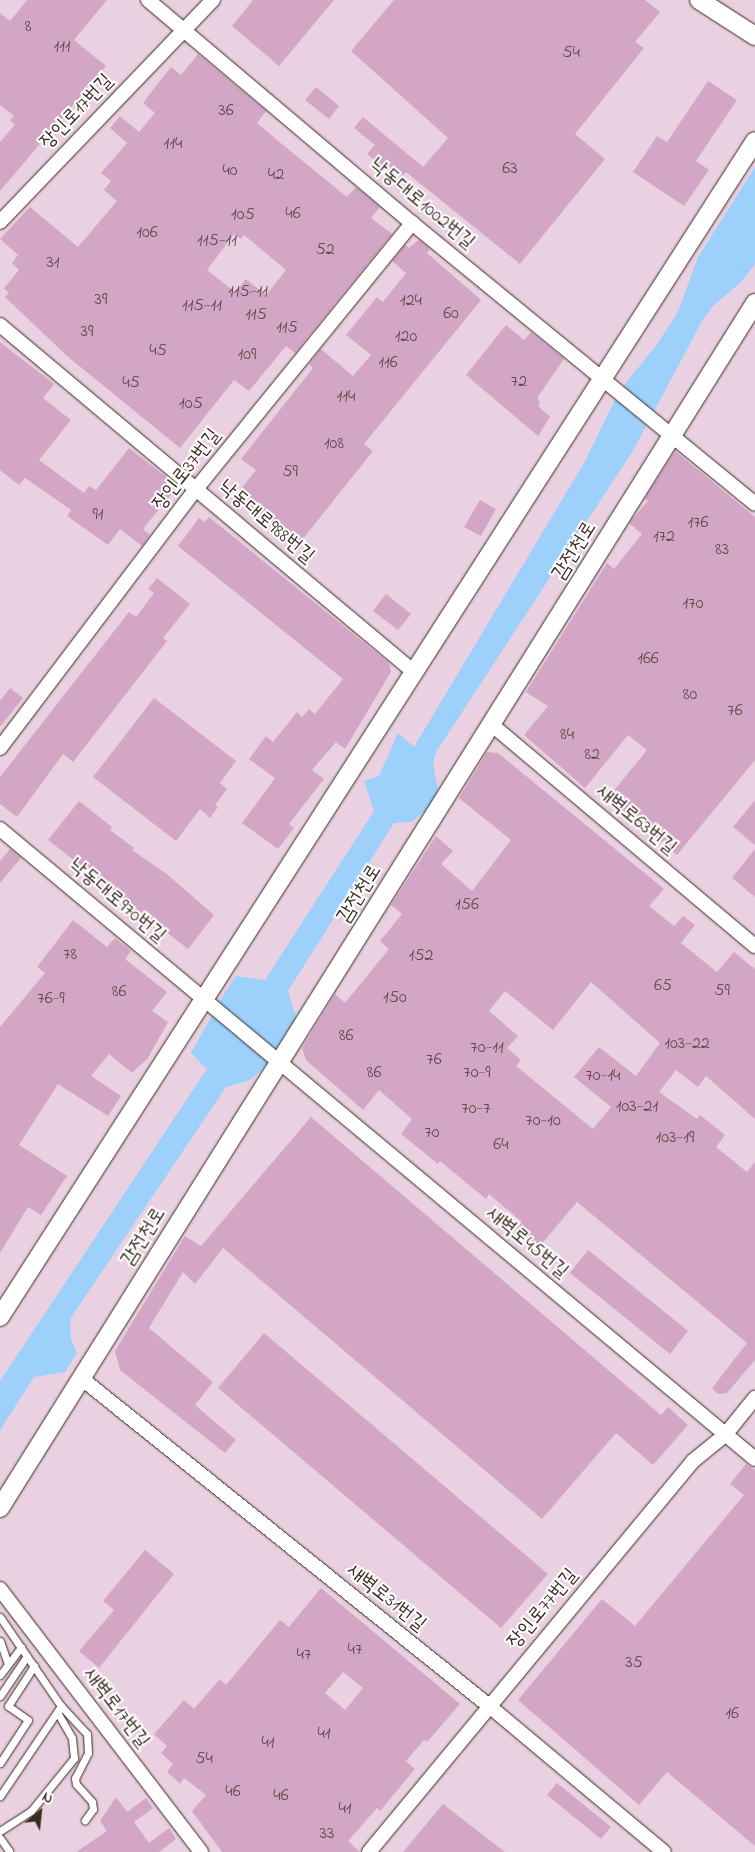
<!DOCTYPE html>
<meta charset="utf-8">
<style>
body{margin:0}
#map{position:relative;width:755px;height:1852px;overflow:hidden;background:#f2e4ee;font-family:"Indie Flower","Poor Story",sans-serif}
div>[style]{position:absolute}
.built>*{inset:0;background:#e9d1e2}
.water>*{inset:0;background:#9dd0fb}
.building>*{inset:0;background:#d4a6c6}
.roads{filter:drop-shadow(0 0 1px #3b2a1e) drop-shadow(0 0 1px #3b2a1e)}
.service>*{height:7px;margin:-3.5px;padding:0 3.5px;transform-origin:3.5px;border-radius:3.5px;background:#fff}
.minor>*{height:14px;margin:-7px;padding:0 7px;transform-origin:7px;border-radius:7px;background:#fff}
.tertiary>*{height:18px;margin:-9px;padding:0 9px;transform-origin:9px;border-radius:9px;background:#fff}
span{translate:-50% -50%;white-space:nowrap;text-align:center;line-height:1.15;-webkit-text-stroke:4px #fff;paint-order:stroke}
.number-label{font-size:18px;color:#614948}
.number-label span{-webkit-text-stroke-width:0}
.street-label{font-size:20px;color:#3b2a1e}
.north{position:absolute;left:15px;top:1787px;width:50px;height:50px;-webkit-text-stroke:4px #fff;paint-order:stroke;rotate:28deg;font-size:14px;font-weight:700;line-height:20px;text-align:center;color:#3b2a1e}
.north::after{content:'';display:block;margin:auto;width:18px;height:22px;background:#3b2a1e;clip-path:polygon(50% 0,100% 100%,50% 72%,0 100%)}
</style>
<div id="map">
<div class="built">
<div style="clip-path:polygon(0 0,755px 0,755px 1852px,0 1852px)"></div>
</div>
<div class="water">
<div style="clip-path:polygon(755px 167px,755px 264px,741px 282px,713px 306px,701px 323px,634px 449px,436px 752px,433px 763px,438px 790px,435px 802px,412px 822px,394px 823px,288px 991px,297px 1020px,261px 1071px,250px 1080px,226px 1087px,70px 1319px,71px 1339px,77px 1353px,65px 1372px,34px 1377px,0 1430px,0 1381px,207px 1069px,191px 1053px,224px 994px,236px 976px,265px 980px,374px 811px,364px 781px,379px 776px,398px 733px,414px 747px,584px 463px,620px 390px,655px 347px,678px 312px,698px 257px)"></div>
</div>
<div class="building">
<div style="clip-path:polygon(27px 0,107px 0,74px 40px,106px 66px,0 191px,0 142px,15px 125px,10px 120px,14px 116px,0 105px,0 13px,10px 21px)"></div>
<div style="clip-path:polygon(253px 0,334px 0,279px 66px,232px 26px)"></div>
<div style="clip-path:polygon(394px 0,645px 0,660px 12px,635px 42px,644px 48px,575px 134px,605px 159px,520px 264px,406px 172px,398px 181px,367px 154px,375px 145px,354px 128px,363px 117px,423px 167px,448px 138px,351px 51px)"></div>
<div style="clip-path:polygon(evenodd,198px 54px,266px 111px,257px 123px,283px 145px,347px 197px,356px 187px,380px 207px,371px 218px,392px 234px,295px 353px,286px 346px,249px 391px,234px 380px,180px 448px,67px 356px,5px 297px,9px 293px,4px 288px,19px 270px,12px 263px,18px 255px,0 239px,30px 207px,78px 247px,117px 201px,104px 190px,111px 181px,101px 173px,127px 143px,110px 128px,120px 116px,139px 132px,155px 113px,143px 103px,155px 87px,171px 67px,181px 75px,198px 54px,234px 234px,241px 239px,244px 235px,286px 270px,266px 295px,246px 279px,235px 292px,207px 270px,234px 234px)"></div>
<div style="clip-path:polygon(708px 81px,737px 100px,696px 161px,709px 170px,684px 206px,633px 172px,657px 136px,667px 142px)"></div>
<div style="clip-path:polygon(316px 87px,339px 106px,329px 119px,305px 100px)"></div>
<div style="clip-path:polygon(419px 240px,430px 249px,427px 253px,481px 300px,364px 444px,373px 451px,298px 545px,237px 494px,256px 470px,241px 459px,313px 368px,309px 364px,321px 349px,353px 376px,371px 355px,346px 335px,377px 297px,383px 302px,406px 273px,392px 261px,405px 245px,409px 248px)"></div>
<div style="clip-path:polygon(506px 325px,524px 340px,531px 332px,564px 359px,537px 398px,540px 402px,538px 406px,550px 417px,538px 436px,466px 375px)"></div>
<div style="clip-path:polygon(0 342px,54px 384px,43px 398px,71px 420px,39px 460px,84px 493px,89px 486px,96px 490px,129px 448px,178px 486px,143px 529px,150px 535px,142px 546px,120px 529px,108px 545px,67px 516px,71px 510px,25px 478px,19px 485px,0 470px)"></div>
<div style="clip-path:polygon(675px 451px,755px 517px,755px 760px,677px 855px,608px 798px,647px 750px,628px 735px,585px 788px,524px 735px,548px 706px,526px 692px,607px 563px,614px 569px,642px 534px,629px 523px,648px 501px,645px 498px)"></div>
<div style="clip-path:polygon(480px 500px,496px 509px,481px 536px,464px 527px)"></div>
<div style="clip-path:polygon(209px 517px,389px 663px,391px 672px,345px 749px,336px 742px,312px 770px,324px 779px,289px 824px,294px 828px,278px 849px,242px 823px,275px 778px,249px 759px,266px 736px,273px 742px,297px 712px,302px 717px,309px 709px,315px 714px,343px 679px,178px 546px,199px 518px,205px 522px)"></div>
<div style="clip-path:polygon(157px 578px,190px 604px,163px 638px,167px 641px,73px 762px,63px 754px,17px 817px,0 804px,0 777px,129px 612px,136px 617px,154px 593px,148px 589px)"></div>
<div style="clip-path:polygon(386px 594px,411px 614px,398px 630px,373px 611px)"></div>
<div style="clip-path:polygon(10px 688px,23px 698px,0 727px,0 701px)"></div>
<div style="clip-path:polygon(154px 698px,236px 761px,220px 783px,227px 789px,215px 805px,218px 807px,210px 818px,200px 809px,176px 841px,93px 777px)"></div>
<div style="clip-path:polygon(evenodd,487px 752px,498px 753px,664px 889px,649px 906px,674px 926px,683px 916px,695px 925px,681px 943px,717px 972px,734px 952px,755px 969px,755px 1119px,706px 1076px,698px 1087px,676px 1070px,659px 1092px,697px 1119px,700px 1115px,725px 1135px,716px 1147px,747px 1172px,755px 1162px,755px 1360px,727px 1393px,718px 1394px,712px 1388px,747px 1343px,577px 1202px,539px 1247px,517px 1229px,522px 1222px,489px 1194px,486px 1199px,440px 1161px,438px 1164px,401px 1134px,412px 1119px,379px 1090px,363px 1110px,306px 1060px,302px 1048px,335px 994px,345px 1003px,389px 949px,380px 941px,402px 914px,391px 905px,436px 836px,453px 851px,441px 864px,472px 891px,511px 840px,459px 798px,487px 752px,591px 982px,660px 1043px,636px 1076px,599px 1047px,574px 1077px,611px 1107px,593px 1129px,516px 1066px,521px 1060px,507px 1048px,518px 1036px,489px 1011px,505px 991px,553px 1030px,591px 982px)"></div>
<div style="clip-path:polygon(755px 800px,755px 845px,733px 827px)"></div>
<div style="clip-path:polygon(79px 801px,112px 827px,110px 830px,134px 848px,132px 850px,168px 875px,214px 915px,188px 949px,48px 840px)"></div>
<div style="clip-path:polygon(10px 849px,21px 858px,0 883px,0 861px)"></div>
<div style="clip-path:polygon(755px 849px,755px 897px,732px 878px)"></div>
<div style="clip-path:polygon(73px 920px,107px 947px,115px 938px,131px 951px,125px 959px,167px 992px,152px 1011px,168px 1022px,148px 1058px,132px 1073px,109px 1054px,91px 1076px,121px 1096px,108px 1116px,58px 1084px,19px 1145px,67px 1176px,41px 1215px,28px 1207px,0 1253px,0 1027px,45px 973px,37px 967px)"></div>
<div style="clip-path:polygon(311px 1117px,661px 1415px,668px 1407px,688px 1425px,653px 1465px,616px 1433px,542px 1519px,223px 1248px,195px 1284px,183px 1272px,149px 1328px,213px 1382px,195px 1405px,236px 1440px,225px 1453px,120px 1370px,115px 1351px,185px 1236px,201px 1246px)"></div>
<div style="clip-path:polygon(588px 1250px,688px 1331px,670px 1354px,570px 1273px)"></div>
<div style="clip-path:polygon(264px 1333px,548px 1574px,501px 1628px,218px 1388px)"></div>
<div style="clip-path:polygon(746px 1464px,755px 1470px,755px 1846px,667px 1772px,639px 1805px,518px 1700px,602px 1599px,635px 1626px,744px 1495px,730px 1484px)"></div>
<div style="clip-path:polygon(145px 1550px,174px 1574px,99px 1668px,79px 1651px,114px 1610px,103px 1601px)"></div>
<div style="clip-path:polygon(evenodd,321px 1588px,460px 1704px,427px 1742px,424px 1740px,406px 1761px,415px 1769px,380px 1811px,377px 1808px,348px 1841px,360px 1852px,222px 1852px,192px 1811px,206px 1795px,184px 1778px,180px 1784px,167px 1772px,173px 1764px,161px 1753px,167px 1746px,154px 1734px,184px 1700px,194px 1709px,220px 1679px,226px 1685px,280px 1620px,289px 1627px,321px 1588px,343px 1672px,363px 1688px,345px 1710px,325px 1693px,343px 1672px)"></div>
<div style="clip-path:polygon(557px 1783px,611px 1827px,601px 1839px,547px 1795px)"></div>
<div style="clip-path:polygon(116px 1797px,127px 1812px,146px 1798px,153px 1808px,134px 1822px,149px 1843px,169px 1828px,176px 1839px,159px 1852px,76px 1852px,107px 1831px,100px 1821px)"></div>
<div style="clip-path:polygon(443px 1804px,505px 1852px,403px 1852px)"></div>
</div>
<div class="roads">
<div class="service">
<div style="left:0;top:1617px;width:108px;rotate:55.6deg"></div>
<div style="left:61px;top:1706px;width:109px;rotate:124.1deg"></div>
<div style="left:0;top:1641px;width:24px;rotate:71deg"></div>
<div style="left:0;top:1675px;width:35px;rotate:-53deg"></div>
<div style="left:0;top:1696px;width:48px;rotate:-56deg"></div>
<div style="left:61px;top:1706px;width:38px;rotate:47deg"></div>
<div style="left:87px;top:1734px;width:19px;rotate:87deg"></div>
<div style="left:88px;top:1753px;width:28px;rotate:117deg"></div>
<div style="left:75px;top:1778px;width:6px;rotate:81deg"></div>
<div style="left:76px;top:1784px;width:24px;rotate:48deg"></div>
<div style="left:92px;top:1802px;width:7px;rotate:82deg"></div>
<div style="left:93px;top:1809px;width:14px;rotate:126deg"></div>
<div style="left:0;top:1763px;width:51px;rotate:-56.9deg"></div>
<div style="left:28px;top:1720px;width:24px;rotate:-145deg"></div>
<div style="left:8px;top:1706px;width:48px;rotate:-57deg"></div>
<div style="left:0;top:1831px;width:37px;rotate:-33deg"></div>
<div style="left:31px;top:1811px;width:68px;rotate:-50.9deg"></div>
<div style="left:74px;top:1758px;width:20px;rotate:-96deg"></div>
<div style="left:72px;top:1738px;width:30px;rotate:-120deg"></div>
<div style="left:0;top:1838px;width:16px;rotate:55deg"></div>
</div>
<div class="minor">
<div style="left:148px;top:0;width:346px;rotate:40.2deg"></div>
<div style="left:412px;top:223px;width:443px;rotate:39.3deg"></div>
<div style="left:0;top:222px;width:308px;rotate:-46.2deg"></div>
<div style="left:0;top:325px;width:540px;rotate:39.97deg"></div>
<div style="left:491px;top:724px;width:345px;rotate:40.1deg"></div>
<div style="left:0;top:748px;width:325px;rotate:-52.9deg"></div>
<div style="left:196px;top:489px;width:343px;rotate:-50.9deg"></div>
<div style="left:0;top:829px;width:983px;rotate:39.84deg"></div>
<div style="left:81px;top:1378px;width:522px;rotate:38.78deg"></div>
<div style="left:488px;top:1705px;width:229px;rotate:39.9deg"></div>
<div style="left:0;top:1589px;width:331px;rotate:52.6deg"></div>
<div style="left:369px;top:1852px;width:508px;rotate:-50.35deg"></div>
<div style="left:693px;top:1461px;width:41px;rotate:-39.1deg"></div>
<div style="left:725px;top:1435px;width:48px;rotate:-51deg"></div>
</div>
<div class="tertiary">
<div style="left:699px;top:0;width:67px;rotate:32.7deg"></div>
<div style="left:0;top:1317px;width:1397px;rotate:-57.3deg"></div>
<div style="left:0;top:1508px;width:1422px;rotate:-57.93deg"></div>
</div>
</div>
<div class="number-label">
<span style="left:28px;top:27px">8</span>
<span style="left:62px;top:47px">111</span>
<span style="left:571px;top:53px">54</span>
<span style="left:226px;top:111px">36</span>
<span style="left:173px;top:144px">114</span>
<span style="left:510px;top:169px">63</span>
<span style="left:230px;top:171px">40</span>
<span style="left:276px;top:175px">42</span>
<span style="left:293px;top:214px">46</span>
<span style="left:243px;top:215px">105</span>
<span style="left:147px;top:233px">106</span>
<span style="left:217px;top:241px">115-11</span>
<span style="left:325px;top:250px">52</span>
<span style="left:53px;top:263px">31</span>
<span style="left:248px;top:292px">115-11</span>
<span style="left:101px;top:300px">39</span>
<span style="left:411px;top:301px">124</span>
<span style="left:202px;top:306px">115-11</span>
<span style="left:451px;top:314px">60</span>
<span style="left:256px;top:315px">115</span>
<span style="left:287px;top:328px">115</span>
<span style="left:87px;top:332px">39</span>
<span style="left:406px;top:337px">120</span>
<span style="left:158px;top:351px">45</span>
<span style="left:247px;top:355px">109</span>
<span style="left:388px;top:363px">116</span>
<span style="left:519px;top:382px">72</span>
<span style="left:131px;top:383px">45</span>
<span style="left:346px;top:397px">114</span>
<span style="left:191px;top:404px">105</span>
<span style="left:334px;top:444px">108</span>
<span style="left:290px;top:472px">59</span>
<span style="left:98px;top:515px">91</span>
<span style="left:698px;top:523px">176</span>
<span style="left:664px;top:537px">172</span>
<span style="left:722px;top:550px">83</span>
<span style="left:693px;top:604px">170</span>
<span style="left:648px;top:659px">166</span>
<span style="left:690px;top:695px">80</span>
<span style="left:735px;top:711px">76</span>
<span style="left:567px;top:735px">84</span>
<span style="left:592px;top:755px">82</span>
<span style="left:467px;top:905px">156</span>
<span style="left:70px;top:955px">78</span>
<span style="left:421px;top:956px">152</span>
<span style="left:663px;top:986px">65</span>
<span style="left:722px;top:991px">59</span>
<span style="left:119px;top:992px">86</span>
<span style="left:395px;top:998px">150</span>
<span style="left:51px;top:999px">76-9</span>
<span style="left:346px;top:1036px">86</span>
<span style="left:687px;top:1044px">103-22</span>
<span style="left:487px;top:1048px">70-11</span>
<span style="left:434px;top:1060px">76</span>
<span style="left:374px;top:1073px">86</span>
<span style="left:477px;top:1073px">70-9</span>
<span style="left:603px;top:1076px">70-14</span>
<span style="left:637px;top:1107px">103-21</span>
<span style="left:476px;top:1109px">70-7</span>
<span style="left:543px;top:1121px">70-10</span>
<span style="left:432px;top:1133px">70</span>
<span style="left:675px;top:1138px">103-19</span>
<span style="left:501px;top:1145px">64</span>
<span style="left:355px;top:1650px">47</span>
<span style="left:304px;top:1655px">47</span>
<span style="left:634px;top:1663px">35</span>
<span style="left:732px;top:1714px">16</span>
<span style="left:324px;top:1734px">41</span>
<span style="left:268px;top:1743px">41</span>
<span style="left:204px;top:1759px">54</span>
<span style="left:233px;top:1792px">46</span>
<span style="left:281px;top:1796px">46</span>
<span style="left:345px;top:1809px">41</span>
<span style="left:327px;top:1834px">33</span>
</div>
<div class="street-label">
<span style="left:77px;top:112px;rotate:-46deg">장인로17번길</span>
<span style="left:422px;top:204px;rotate:40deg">낙동대로1002번길</span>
<span style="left:187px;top:470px;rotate:-52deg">장인로37번길</span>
<span style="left:266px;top:522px;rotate:40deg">낙동대로988번길</span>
<span style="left:575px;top:551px;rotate:-58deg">감전천로</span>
<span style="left:636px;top:820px;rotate:40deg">새벽로63번길</span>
<span style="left:360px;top:894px;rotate:-58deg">감전천로</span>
<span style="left:117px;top:901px;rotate:40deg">낙동대로970번길</span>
<span style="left:144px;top:1237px;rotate:-58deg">감전천로</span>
<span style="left:527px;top:1243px;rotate:40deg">새벽로45번길</span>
<span style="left:386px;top:1598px;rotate:39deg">새벽로31번길</span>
<span style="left:543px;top:1609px;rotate:-50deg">장인로77번길</span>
<span style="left:116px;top:1708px;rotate:53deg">새벽로17번길</span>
</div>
<div class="north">N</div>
</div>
